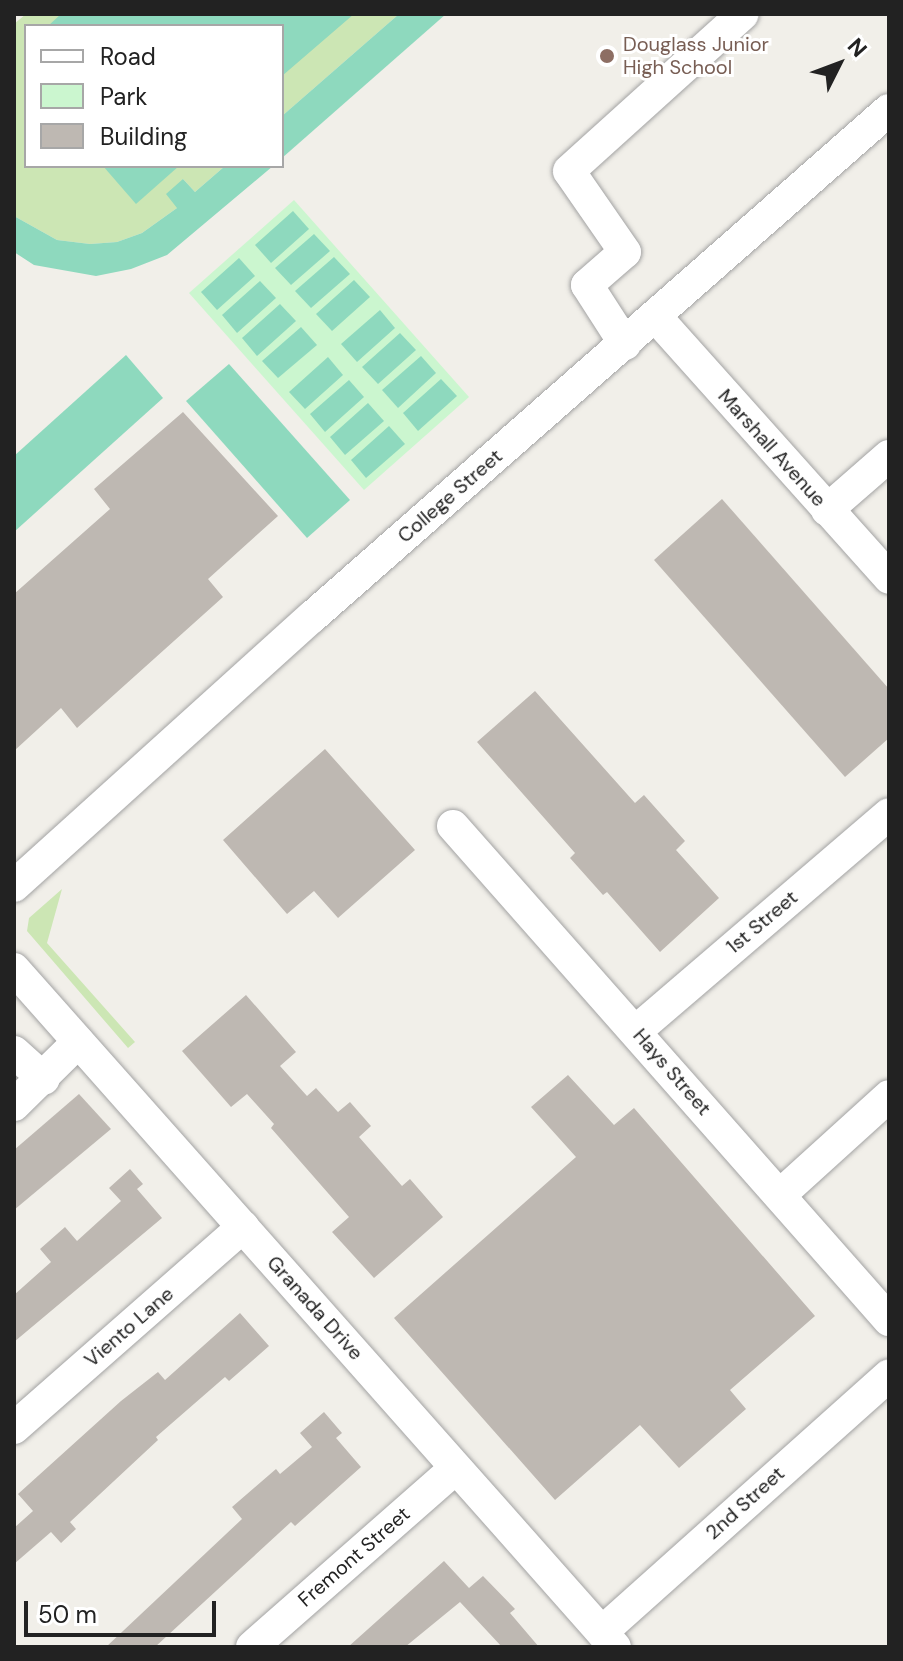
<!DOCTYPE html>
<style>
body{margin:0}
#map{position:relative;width:903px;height:1661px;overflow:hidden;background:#f1efe9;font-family:"DM Sans",sans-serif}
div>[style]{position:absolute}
.grass>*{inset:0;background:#cce6b4}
.park>*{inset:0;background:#cbf6cf}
.pitch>*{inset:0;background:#8ed9be}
.building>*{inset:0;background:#beb8b2}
.roads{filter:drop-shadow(0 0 2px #a3a3a3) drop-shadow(0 0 2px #a3a3a3)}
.minor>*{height:32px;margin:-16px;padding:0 16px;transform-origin:16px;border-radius:16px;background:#fff}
.dots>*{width:22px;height:22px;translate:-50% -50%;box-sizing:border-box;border:4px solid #fff;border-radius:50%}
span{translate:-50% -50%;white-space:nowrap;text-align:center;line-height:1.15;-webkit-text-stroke:6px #fff;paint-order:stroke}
.education-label{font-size:20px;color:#785e54}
.left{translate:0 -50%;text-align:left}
.street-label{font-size:20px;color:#222}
.frame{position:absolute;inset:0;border:16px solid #222;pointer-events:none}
.legend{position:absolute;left:24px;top:24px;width:260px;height:144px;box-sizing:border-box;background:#fff;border:2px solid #a7a7a7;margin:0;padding:10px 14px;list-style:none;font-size:24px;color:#222}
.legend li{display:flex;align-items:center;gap:16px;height:40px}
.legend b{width:40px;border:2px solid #a7a7a7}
.north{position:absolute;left:799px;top:24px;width:80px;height:80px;-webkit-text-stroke:6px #fff;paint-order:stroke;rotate:48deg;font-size:22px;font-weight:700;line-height:32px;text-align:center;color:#222}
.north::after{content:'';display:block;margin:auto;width:28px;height:36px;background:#222;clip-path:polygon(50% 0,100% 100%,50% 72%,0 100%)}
.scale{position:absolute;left:24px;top:1601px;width:192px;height:36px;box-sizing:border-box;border:4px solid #222;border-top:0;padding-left:10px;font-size:24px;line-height:28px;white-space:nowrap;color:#222;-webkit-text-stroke:6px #fff;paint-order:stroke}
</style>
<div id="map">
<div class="grass">
<div style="clip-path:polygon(26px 14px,399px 14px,282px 116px,282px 26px,26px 26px,26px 166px,225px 166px,195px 192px,183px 179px,177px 208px,142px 233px,117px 242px,90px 244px,57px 240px,14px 216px,14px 24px)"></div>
<div style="clip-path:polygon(62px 889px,47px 943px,135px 1042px,128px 1048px,27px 931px,29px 918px)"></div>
</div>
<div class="park">
<div style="clip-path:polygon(294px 200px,469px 397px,364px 490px,189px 293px)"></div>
</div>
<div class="pitch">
<div style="clip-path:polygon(61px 14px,354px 14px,282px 76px,282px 26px,48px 26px)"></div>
<div style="clip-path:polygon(399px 14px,446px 14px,282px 158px,282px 116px)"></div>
<div style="clip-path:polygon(103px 166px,179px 166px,136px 204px)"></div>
<div style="clip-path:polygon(225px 166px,273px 166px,167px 255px,131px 269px,96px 276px,34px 265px,14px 252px,14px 216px,57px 240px,90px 244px,117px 242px,142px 233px,177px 208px,166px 194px,183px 179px,195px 192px)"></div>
<div style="clip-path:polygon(293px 211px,309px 229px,271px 263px,255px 245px)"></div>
<div style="clip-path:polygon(314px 234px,330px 251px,291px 285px,275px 268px)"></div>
<div style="clip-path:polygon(334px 257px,350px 274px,311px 308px,295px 291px)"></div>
<div style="clip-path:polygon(239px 258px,255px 276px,217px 310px,201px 292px)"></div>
<div style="clip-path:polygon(354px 280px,370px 297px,332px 331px,316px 314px)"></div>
<div style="clip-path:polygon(260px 281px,276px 298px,237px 333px,222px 315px)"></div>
<div style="clip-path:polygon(280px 304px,296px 321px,257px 356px,242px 338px)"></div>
<div style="clip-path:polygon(380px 310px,395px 328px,357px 362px,341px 344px)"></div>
<div style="clip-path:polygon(301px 327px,317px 345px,278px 378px,262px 361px)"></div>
<div style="clip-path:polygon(400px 333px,416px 350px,378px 384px,362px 367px)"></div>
<div style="clip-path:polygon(126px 355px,163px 398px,14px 532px,14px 456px)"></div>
<div style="clip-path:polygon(421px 356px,436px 373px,398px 408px,382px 390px)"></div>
<div style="clip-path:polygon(328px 357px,343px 375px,305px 409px,289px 392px)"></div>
<div style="clip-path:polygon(229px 364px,350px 500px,307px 538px,186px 401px)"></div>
<div style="clip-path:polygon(441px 379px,457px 396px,418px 431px,403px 413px)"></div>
<div style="clip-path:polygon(349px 380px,364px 397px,325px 432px,310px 414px)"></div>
<div style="clip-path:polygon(368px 403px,384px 421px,345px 455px,330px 437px)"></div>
<div style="clip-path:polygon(389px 426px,405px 444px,366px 478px,351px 460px)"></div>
</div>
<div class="building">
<div style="clip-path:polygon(183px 412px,278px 516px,208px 579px,223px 597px,77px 728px,61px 708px,14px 751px,14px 594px,110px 509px,94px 489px)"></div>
<div style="clip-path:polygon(722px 499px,889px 689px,889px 738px,845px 777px,654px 560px)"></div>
<div style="clip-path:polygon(535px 691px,635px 803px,644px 795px,685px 841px,676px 850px,719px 898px,660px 952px,607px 892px,603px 895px,570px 858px,575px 853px,477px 742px)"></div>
<div style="clip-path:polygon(325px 749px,415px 850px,338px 918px,314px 891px,287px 914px,223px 840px)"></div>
<div style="clip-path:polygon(246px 995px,296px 1052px,280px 1066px,307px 1096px,316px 1088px,338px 1112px,350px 1102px,371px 1126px,359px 1137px,402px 1186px,410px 1179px,443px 1217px,374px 1278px,332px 1232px,349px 1217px,271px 1128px,274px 1124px,247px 1094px,231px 1107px,182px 1051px)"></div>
<div style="clip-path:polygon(568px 1075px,614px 1125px,634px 1108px,815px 1316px,730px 1390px,746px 1409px,679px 1468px,640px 1425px,555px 1500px,394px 1318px,576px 1157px,531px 1107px)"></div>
<div style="clip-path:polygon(79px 1094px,111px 1129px,14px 1210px,14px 1150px)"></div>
<div style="clip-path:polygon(130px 1169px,143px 1184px,137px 1189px,162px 1218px,14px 1342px,14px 1295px,51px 1262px,40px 1249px,65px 1227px,77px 1241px,121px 1201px,109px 1188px)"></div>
<div style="clip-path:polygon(240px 1313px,269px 1346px,229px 1381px,225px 1377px,156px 1437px,158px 1440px,70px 1522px,76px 1529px,61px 1543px,51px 1532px,14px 1564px,14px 1528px,33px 1511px,18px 1494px,121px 1401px,158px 1372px,165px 1380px)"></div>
<div style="clip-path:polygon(324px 1412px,342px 1433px,336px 1438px,361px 1467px,295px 1526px,291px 1522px,155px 1647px,106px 1647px,242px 1519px,232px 1507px,276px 1469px,280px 1474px,312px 1447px,300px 1433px)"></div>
<div style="clip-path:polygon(444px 1561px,469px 1588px,483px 1576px,515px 1609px,510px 1613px,539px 1647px,502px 1647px,460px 1602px,405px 1647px,348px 1647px)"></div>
</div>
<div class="roads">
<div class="minor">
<div style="left:656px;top:317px;width:350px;rotate:48.2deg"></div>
<div style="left:625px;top:344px;width:70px;rotate:-122.8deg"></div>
<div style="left:587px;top:285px;width:50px;rotate:-41deg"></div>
<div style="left:625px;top:252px;width:98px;rotate:-124.7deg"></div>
<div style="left:569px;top:171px;width:234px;rotate:-42.1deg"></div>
<div style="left:827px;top:510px;width:82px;rotate:-41.1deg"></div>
<div style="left:453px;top:826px;width:659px;rotate:48.57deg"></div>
<div style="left:14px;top:886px;width:401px;rotate:-42.1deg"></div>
<div style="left:312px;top:617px;width:768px;rotate:-41.31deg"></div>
<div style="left:14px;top:969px;width:906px;rotate:48.45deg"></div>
<div style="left:636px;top:1031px;width:333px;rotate:-40.6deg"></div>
<div style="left:14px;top:1052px;width:40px;rotate:42deg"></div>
<div style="left:14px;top:1105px;width:90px;rotate:-44.5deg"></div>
<div style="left:780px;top:1195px;width:147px;rotate:-42.2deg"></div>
<div style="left:14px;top:1428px;width:305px;rotate:-41.3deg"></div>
<div style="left:602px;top:1632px;width:385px;rotate:-41.8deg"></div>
<div style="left:252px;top:1647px;width:271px;rotate:-41.3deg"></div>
</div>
</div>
<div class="dots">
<div style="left:607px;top:56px;background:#8d6e63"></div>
</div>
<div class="education-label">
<span class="left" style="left:623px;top:56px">Douglass Junior<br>High School</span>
</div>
<div class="street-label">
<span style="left:772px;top:448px;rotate:48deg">Marshall Avenue</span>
<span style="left:450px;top:496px;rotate:-41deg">College Street</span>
<span style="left:762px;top:922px;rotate:-40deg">1st Street</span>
<span style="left:672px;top:1072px;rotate:49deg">Hays Street</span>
<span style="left:315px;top:1308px;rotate:48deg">Granada Drive</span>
<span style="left:129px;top:1327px;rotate:-41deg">Viento Lane</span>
<span style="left:745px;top:1503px;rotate:-42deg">2nd Street</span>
<span style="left:354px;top:1557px;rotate:-41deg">Fremont Street</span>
</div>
<div class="frame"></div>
<ul class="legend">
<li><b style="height:10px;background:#fff"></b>Road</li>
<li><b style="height:22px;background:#cbf6cf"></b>Park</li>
<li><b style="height:22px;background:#beb8b2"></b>Building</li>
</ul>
<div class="north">N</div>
<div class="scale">50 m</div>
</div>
